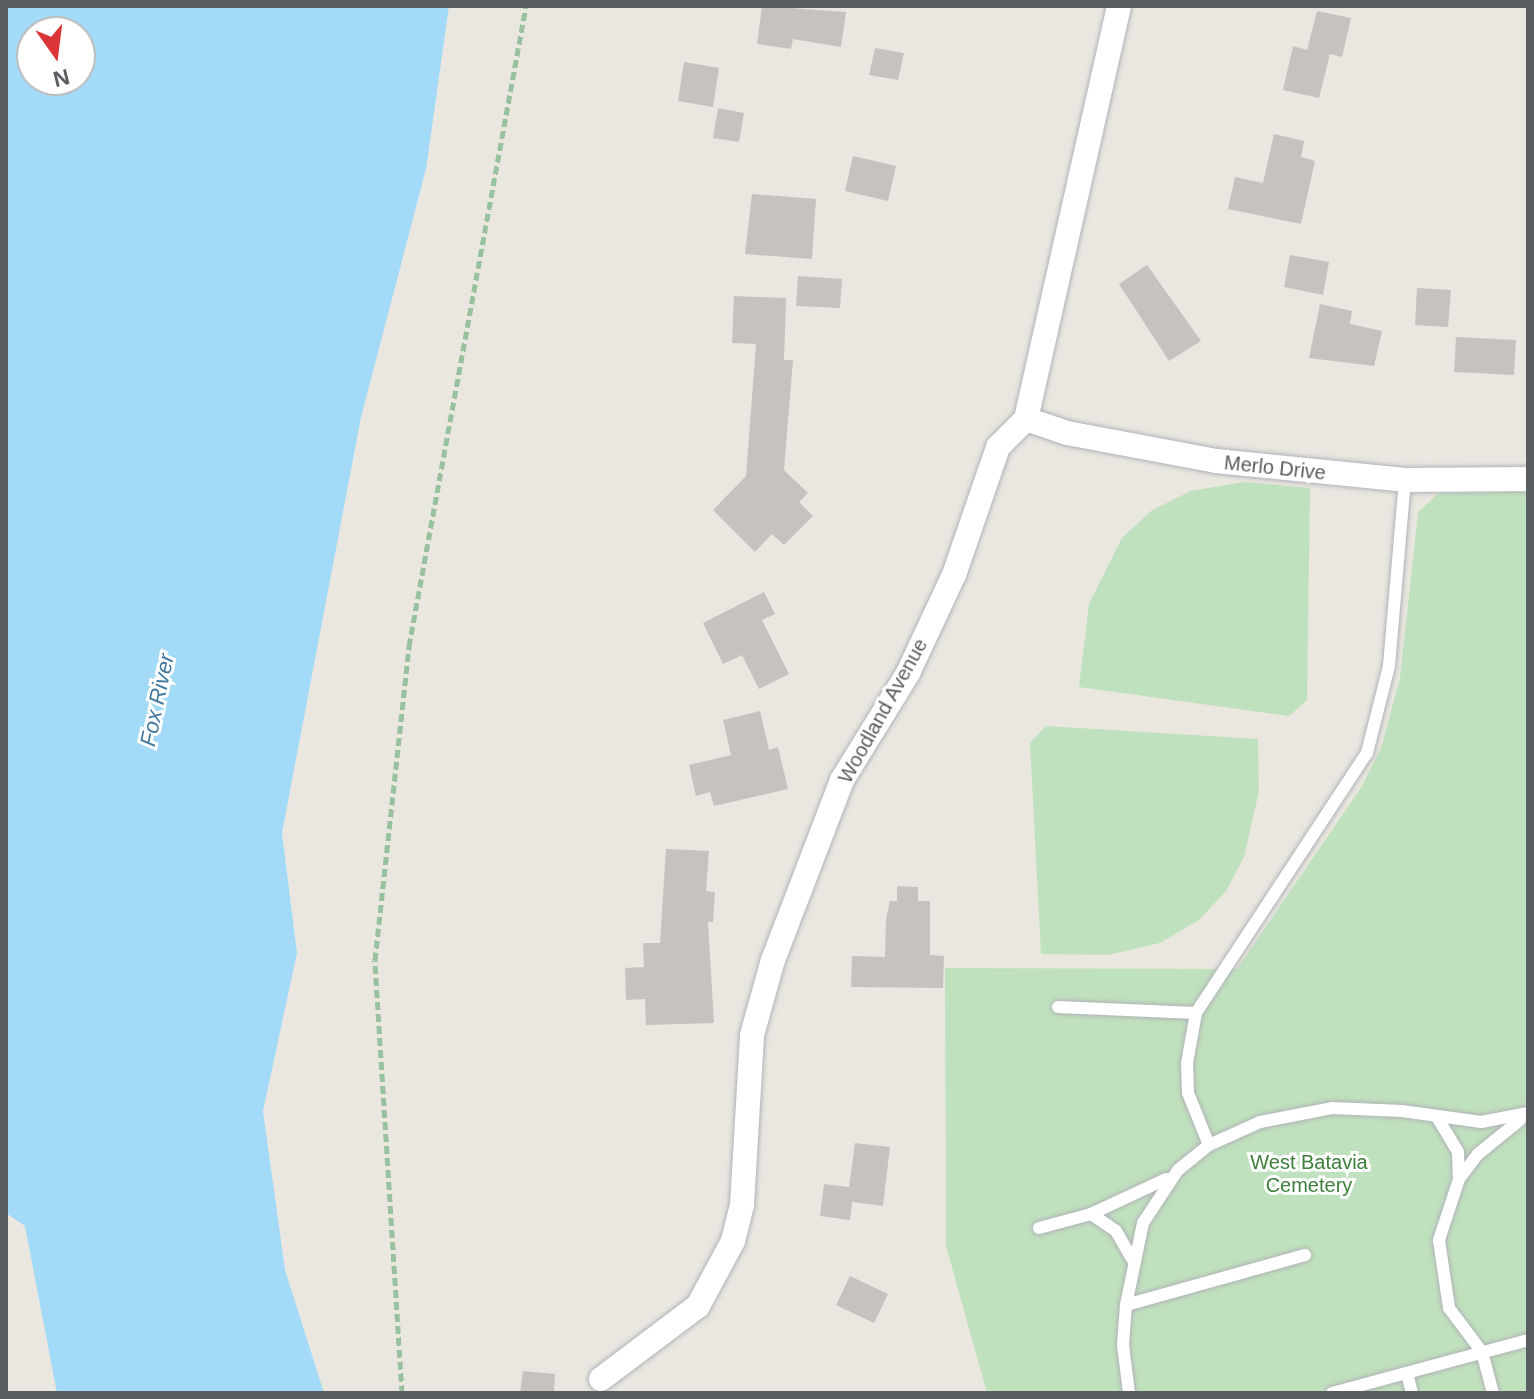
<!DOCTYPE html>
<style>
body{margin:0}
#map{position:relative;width:1534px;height:1399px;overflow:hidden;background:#eae7e0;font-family:Helvetica,sans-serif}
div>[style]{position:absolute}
.green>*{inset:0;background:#c0e1bd}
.water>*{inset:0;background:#a2daf8}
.building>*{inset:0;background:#c6c2bd}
.path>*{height:5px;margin-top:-2.5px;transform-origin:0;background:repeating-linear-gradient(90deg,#98c1a0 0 8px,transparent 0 12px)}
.roads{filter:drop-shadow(0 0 2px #b0b3b7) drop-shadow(0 0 2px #b0b3b7)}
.lane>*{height:12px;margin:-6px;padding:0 6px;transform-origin:6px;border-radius:6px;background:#fff}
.street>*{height:24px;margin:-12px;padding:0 12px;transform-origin:12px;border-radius:12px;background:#fff}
span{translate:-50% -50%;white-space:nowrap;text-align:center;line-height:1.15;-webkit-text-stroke:6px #fff;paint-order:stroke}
.street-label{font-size:20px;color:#595c60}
.park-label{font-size:20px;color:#3c7e3a}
.water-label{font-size:22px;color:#40779f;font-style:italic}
.frame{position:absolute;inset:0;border:8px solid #595c60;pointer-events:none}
.north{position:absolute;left:16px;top:16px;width:80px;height:80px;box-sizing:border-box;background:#fff;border:2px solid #bdbebf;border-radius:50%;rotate:166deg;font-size:22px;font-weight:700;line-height:32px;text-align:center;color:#595c60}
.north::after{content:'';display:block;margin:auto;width:28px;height:36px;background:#db3537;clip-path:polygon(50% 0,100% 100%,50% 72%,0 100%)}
</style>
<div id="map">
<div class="green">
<div style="clip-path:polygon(1244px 482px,1310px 488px,1307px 700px,1289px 716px,1079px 687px,1089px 604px,1122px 538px,1151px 511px,1191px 491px)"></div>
<div style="clip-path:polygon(1528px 492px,1528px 1393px,987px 1393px,946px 1246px,945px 968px,1237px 969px,1362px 786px,1381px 748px,1400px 678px,1418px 512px,1439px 493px)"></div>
<div style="clip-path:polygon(1046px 726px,1258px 739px,1259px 791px,1244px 857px,1226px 891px,1199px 920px,1160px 943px,1108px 955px,1041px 954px,1030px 743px)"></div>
</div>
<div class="water">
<div style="clip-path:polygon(evenodd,6px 6px,449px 6px,426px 169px,361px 417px,282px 833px,297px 953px,263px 1111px,285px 1270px,324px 1393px,57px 1393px,25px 1226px,6px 1213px,6px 6px,32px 32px,80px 32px,80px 80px,32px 80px,32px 32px)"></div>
</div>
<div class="building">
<div style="clip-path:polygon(762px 6px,846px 12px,841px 47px,793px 39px,791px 49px,757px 44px)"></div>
<div style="clip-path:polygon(1317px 11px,1351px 18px,1342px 57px,1330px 54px,1319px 98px,1283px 90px,1293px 46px,1307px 50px)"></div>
<div style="clip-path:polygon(875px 48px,904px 53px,898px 80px,869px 75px)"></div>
<div style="clip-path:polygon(684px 62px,719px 68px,713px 107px,678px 101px)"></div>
<div style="clip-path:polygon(718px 108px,744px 113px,739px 142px,713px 138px)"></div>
<div style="clip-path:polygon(1274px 134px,1304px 141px,1301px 157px,1315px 161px,1301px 224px,1228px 209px,1235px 177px,1263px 183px)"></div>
<div style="clip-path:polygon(853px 156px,896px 166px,888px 201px,845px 191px)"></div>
<div style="clip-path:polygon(752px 194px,816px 199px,812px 259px,745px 254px)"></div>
<div style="clip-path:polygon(1290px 255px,1329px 262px,1323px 295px,1284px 287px)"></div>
<div style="clip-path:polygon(1147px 265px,1201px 341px,1169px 361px,1119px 284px)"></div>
<div style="clip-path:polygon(798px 276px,842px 279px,840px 308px,796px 306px)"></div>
<div style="clip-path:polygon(1417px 288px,1451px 290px,1448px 327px,1415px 325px)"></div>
<div style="clip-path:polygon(734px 296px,786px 298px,784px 360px,793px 360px,784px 470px,808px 493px,799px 502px,813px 516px,784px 545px,772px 534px,755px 552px,713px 510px,746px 476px,756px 344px,732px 343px)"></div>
<div style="clip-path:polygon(1320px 304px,1352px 311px,1350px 324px,1382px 331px,1374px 366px,1309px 358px)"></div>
<div style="clip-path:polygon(1456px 337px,1516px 340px,1514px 375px,1454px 372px)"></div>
<div style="clip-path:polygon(764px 592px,775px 614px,762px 620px,789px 674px,759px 689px,742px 655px,723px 664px,703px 623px)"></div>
<div style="clip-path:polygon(760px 711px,769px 750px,778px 747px,788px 789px,714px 806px,710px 792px,696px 796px,689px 765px,731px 755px,723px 720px)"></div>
<div style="clip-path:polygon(666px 849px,709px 851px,706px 891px,715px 892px,713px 922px,708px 922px,714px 1023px,646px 1025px,645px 999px,626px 1000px,625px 968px,644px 967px,643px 943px,660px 943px)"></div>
<div style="clip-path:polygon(897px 886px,918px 887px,918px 901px,930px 901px,930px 955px,944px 956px,943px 988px,851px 987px,852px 956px,885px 957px,886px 919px,890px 901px,897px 901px)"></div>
<div style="clip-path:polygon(855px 1143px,890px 1147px,883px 1206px,852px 1202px,850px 1220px,820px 1216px,824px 1184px,849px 1187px)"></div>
<div style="clip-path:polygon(850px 1276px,888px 1294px,874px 1323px,836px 1305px)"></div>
<div style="clip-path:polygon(523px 1371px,555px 1374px,554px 1393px,520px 1393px)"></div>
</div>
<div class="path">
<div style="left:402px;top:1393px;width:434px;rotate:-93.6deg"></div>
<div style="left:375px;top:960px;width:316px;rotate:-83.8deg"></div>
<div style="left:409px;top:646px;width:651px;rotate:-79.64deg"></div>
</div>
<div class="roads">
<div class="lane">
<div style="left:1058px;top:1007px;width:138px;rotate:2.5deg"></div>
<div style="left:1437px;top:1117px;width:41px;rotate:59deg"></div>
<div style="left:1458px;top:1152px;width:24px;rotate:88deg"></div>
<div style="left:1209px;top:1145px;width:56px;rotate:-112deg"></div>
<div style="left:1188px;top:1093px;width:30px;rotate:-92deg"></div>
<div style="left:1187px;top:1063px;width:51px;rotate:-79.8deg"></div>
<div style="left:1196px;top:1013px;width:311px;rotate:-56.7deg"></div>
<div style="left:1367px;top:753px;width:90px;rotate:-75.8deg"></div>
<div style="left:1389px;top:666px;width:187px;rotate:-85.1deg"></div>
<div style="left:1091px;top:1214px;width:30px;rotate:34deg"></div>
<div style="left:1116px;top:1231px;width:32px;rotate:60deg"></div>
<div style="left:1039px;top:1228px;width:54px;rotate:-15.1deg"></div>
<div style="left:1091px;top:1214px;width:83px;rotate:-25deg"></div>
<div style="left:1126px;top:1305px;width:186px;rotate:-15.6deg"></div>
<div style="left:1407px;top:1373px;width:21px;rotate:76deg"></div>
<div style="left:1129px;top:1393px;width:48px;rotate:-97.1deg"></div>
<div style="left:1123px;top:1345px;width:40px;rotate:-85.7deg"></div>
<div style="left:1126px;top:1305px;width:84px;rotate:-78.3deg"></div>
<div style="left:1143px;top:1223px;width:64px;rotate:-56.6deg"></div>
<div style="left:1178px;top:1170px;width:40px;rotate:-39deg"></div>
<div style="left:1209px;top:1145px;width:56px;rotate:-24.3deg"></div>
<div style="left:1260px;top:1122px;width:73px;rotate:-11deg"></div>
<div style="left:1332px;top:1108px;width:70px;rotate:2.5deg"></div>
<div style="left:1402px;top:1111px;width:80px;rotate:7.9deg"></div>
<div style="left:1481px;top:1122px;width:48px;rotate:-10.8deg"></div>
<div style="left:1332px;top:1393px;width:203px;rotate:-15.1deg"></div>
<div style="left:1493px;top:1393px;width:42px;rotate:-105deg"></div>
<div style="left:1482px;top:1352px;width:55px;rotate:-126.9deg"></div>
<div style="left:1449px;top:1308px;width:69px;rotate:-98.4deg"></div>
<div style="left:1439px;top:1240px;width:64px;rotate:-71.8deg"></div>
<div style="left:1459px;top:1179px;width:31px;rotate:-53deg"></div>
<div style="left:1478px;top:1154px;width:54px;rotate:-39deg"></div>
</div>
<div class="street">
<div style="left:1026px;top:419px;width:43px;rotate:18.9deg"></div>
<div style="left:1067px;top:433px;width:152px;rotate:10.6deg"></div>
<div style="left:1216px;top:461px;width:190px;rotate:5.7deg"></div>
<div style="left:1405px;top:480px;width:123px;rotate:-0.5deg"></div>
<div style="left:601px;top:1379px;width:121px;rotate:-37deg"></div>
<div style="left:698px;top:1306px;width:74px;rotate:-61.7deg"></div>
<div style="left:733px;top:1241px;width:37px;rotate:-76deg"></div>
<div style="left:742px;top:1205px;width:170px;rotate:-86.6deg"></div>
<div style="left:752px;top:1035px;width:78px;rotate:-74.4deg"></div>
<div style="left:773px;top:960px;width:193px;rotate:-69deg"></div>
<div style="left:842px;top:780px;width:126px;rotate:-58.3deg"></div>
<div style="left:908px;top:673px;width:108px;rotate:-64.9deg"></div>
<div style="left:954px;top:575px;width:135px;rotate:-71deg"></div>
<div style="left:998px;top:447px;width:40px;rotate:-45deg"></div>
<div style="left:1026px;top:419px;width:423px;rotate:-77.3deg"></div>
</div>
</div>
<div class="street-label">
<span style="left:1275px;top:468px;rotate:6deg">Merlo Drive</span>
<span style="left:883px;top:711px;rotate:-61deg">Woodland Avenue</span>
</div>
<div class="park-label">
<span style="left:1309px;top:1174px">West Batavia<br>Cemetery</span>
</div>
<div class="water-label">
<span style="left:157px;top:700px;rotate:-78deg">Fox River</span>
</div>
<div class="frame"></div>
<div class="north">N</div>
</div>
